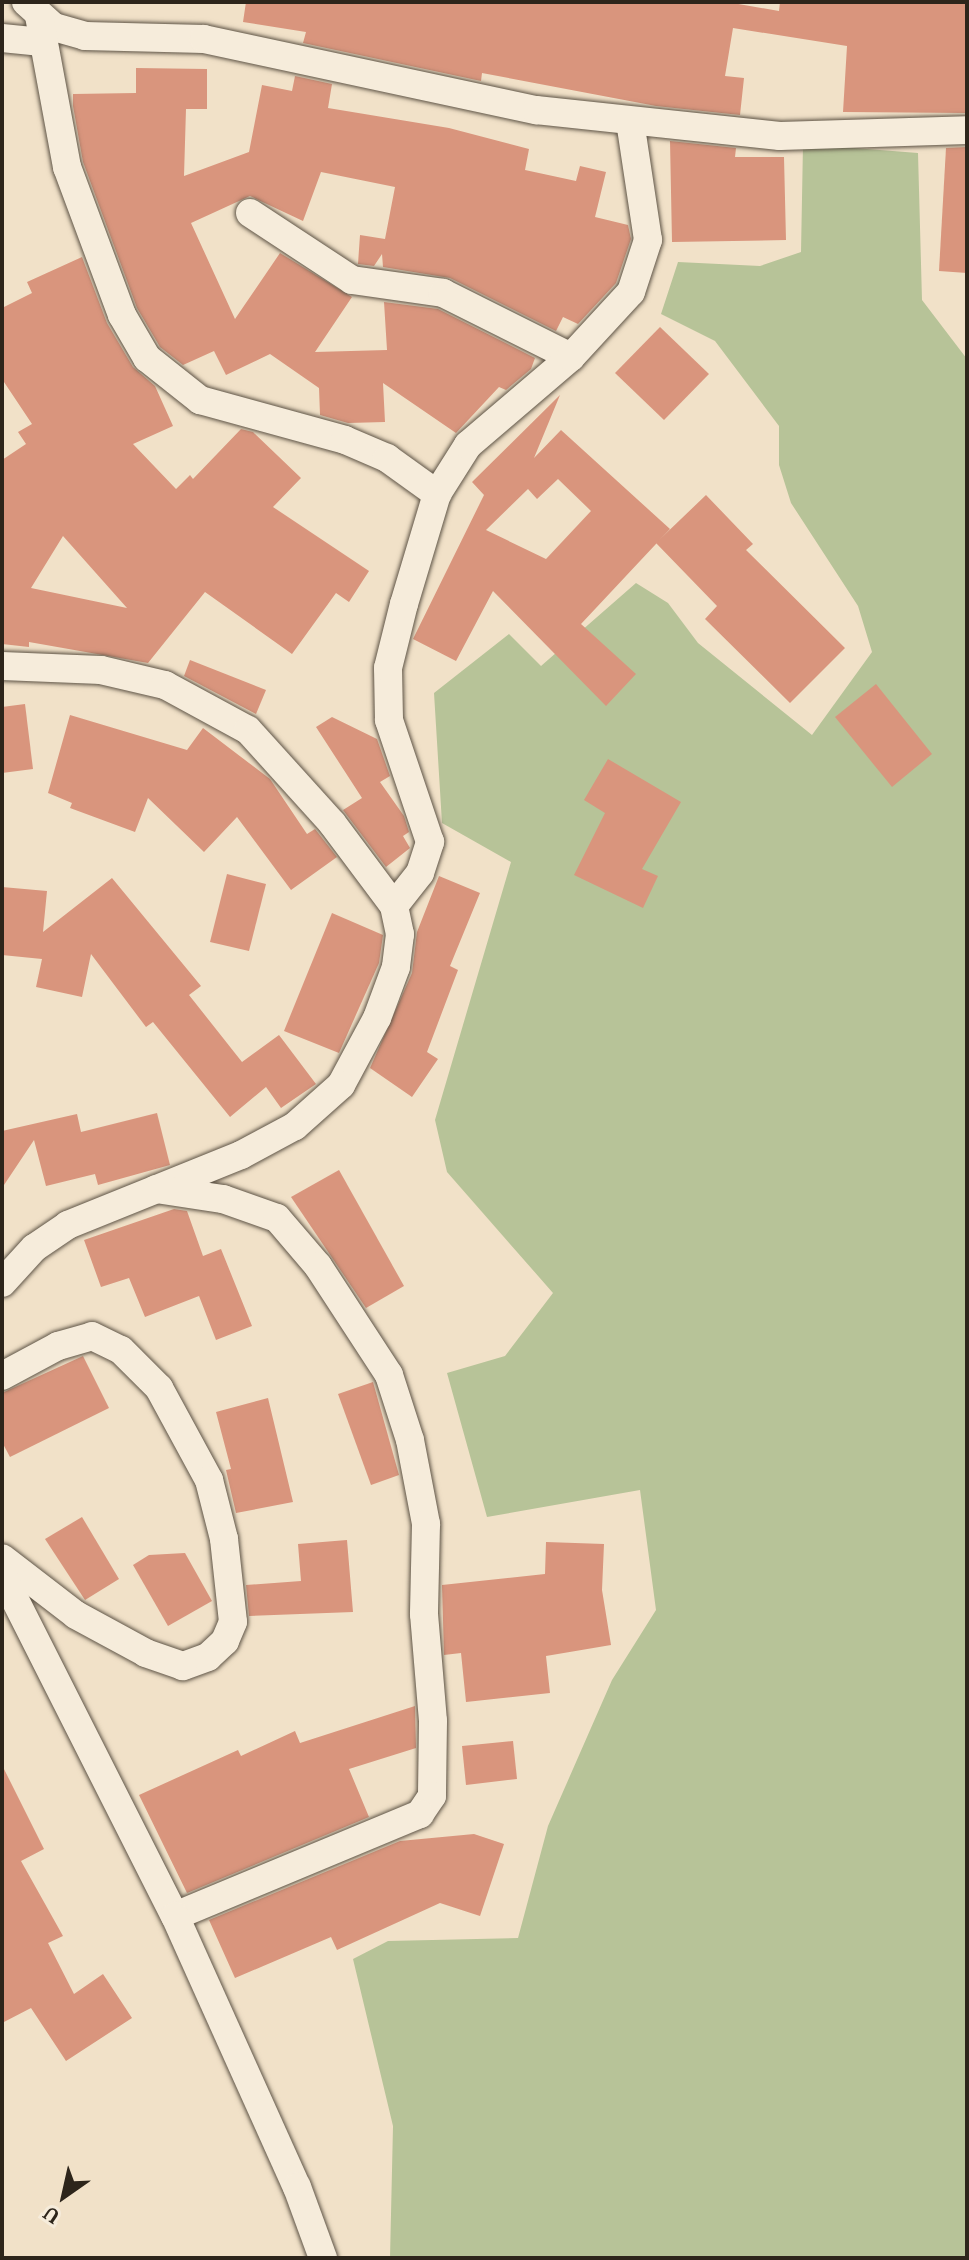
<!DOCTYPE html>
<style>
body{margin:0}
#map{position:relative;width:969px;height:2260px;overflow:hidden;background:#f1e1c8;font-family:"Gentium Book Plus",serif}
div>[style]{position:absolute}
.green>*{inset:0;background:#b7c398}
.building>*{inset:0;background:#d9957d}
.roads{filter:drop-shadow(0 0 2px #5e5446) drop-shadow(0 0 2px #5e5446)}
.street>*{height:28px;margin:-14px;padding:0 14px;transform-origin:14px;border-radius:14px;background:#f6ecdb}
span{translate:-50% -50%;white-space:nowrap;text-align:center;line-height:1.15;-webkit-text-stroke:7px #f6ecdb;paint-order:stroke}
.frame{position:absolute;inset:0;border:4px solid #2d251b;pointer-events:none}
.north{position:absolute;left:24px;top:2156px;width:80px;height:80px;-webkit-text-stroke:6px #f6ecdb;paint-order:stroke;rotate:214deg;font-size:22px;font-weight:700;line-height:32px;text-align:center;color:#2d251b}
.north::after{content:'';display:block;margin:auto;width:28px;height:36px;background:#2d251b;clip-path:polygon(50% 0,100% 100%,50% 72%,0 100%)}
</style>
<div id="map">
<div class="green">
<div style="clip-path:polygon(803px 144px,918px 153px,922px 300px,967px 359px,967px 2258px,390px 2258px,393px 2126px,353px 1959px,388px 1941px,518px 1938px,548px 1826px,612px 1680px,656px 1610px,640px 1490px,487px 1517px,447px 1373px,505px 1356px,553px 1293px,447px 1172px,435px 1120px,511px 862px,442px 823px,434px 693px,509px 634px,541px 666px,636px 583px,668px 603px,698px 643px,812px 735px,872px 652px,858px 606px,791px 503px,779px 465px,779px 426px,715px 341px,661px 314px,678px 262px,760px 266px,801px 252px)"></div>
</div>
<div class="building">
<div style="clip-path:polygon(246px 2px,727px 2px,779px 11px,780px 2px,967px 2px,967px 113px,843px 112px,847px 46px,733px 28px,725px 76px,744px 78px,740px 115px,656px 106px,482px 73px,481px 81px,303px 43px,306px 32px,243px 22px)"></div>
<div style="clip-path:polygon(136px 68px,207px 69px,207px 109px,186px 109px,184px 176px,249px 152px,262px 85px,292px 91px,295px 76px,332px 84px,328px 108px,449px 128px,529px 149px,525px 170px,576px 181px,580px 166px,606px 172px,595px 217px,628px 225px,631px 239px,616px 283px,578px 324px,563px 317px,556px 331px,450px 278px,383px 267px,382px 254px,374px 266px,358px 264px,360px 235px,385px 239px,395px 187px,321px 172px,303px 221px,250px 196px,191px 223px,235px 319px,280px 253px,352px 297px,315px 352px,387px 350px,384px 302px,438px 309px,535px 358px,531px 369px,506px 390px,499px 387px,456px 433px,383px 383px,385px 422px,348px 423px,320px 415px,319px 388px,270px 354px,226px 375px,214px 351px,183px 365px,160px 347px,137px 308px,83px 162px,73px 106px,73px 94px,136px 93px)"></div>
<div style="clip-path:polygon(670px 141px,736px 148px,735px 157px,784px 157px,786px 240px,672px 242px)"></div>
<div style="clip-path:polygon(967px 147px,967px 273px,939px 271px,946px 148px)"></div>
<div style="clip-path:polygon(evenodd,82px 257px,107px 323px,133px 367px,155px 386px,173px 426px,133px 444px,176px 489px,190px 475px,193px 479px,241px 429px,253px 432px,301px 478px,273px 507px,369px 571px,349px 602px,336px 593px,292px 654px,205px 592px,148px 663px,29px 642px,29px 647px,2px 644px,2px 460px,26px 444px,18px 432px,32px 424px,2px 379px,2px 308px,32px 293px,27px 282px,82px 257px,63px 536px,127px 608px,31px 588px,63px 536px)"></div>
<div style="clip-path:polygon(660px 327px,709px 374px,664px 420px,615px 373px)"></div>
<div style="clip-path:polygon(evenodd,560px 395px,534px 458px,561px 430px,670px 529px,581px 624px,636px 674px,606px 706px,493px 591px,456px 661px,413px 639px,484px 495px,472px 482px,560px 395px,558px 479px,591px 511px,546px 559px,486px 530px,528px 489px,537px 499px,558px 479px)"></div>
<div style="clip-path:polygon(706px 495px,753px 544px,746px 550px,845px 648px,790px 703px,705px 619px,717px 606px,656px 543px)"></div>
<div style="clip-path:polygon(190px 660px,266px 690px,256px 714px,184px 676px)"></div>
<div style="clip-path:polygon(876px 684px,932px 754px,892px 787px,835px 717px)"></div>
<div style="clip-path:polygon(25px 704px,33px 769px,2px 773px,2px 707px)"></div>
<div style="clip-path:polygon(70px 715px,187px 750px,203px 728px,270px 779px,307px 834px,315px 829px,337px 857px,291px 890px,237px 817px,204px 852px,148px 798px,135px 832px,70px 808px,72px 803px,48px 793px)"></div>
<div style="clip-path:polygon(332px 717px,377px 739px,390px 776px,380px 782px,404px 816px,409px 832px,403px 836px,410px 848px,386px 867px,343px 810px,362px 798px,316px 727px)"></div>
<div style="clip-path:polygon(608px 759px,681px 802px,642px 869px,658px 876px,643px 908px,574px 875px,605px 813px,584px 800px)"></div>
<div style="clip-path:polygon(227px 874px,266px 884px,249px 951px,210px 942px)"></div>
<div style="clip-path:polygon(439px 876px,480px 893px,450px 966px,458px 970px,427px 1052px,438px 1059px,412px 1097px,370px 1068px,412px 973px,417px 932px)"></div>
<div style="clip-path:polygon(112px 878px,201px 986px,189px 995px,242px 1062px,279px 1035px,316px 1084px,281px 1108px,266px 1087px,230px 1117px,153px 1022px,146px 1027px,91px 954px,82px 997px,36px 987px,42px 959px,2px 955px,2px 887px,47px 891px,43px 932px)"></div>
<div style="clip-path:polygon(332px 913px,383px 935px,379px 963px,339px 1053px,284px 1031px)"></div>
<div style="clip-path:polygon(157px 1113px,170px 1165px,98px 1185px,95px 1174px,46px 1186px,34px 1140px,2px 1188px,2px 1131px,77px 1114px,81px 1132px)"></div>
<div style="clip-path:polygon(339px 1170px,404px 1286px,366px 1308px,291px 1197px)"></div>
<div style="clip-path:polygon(174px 1209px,187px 1211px,203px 1256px,221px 1249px,252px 1326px,216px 1340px,199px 1296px,145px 1317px,129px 1278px,101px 1287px,84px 1240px)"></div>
<div style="clip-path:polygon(83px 1356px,109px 1408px,10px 1457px,2px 1442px,2px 1393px)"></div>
<div style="clip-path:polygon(373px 1382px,399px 1475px,371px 1485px,338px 1394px)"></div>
<div style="clip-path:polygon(268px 1398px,293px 1502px,236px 1513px,226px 1470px,231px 1469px,216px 1412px)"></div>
<div style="clip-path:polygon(82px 1517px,119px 1579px,85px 1600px,45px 1539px)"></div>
<div style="clip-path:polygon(347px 1540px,353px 1612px,249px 1616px,246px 1585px,301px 1581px,298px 1544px)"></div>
<div style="clip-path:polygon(546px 1542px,604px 1544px,602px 1590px,611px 1645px,546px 1656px,550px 1693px,466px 1702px,461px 1653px,444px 1655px,442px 1585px,545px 1574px)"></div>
<div style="clip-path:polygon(185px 1553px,212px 1601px,168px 1626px,133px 1565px,149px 1555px)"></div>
<div style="clip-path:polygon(415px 1706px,416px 1748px,349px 1769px,369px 1817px,187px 1893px,139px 1795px,238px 1750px,241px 1756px,295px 1731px,300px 1743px)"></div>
<div style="clip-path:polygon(513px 1741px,517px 1779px,466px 1785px,462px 1746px)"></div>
<div style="clip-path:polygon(2px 1765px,44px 1849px,21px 1861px,63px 1936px,48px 1943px,74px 1994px,103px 1974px,132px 2018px,66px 2061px,31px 2008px,2px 2023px)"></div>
<div style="clip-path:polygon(474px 1834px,504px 1844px,480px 1916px,440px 1903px,337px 1950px,331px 1937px,235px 1978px,209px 1920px,400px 1841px)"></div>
</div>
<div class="roads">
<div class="street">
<div style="left:26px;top:2px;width:38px;rotate:42deg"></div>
<div style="left:54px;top:27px;width:32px;rotate:16deg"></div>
<div style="left:85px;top:36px;width:119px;rotate:1.4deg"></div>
<div style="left:204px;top:39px;width:340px;rotate:12.1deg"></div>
<div style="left:536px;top:110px;width:245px;rotate:6.1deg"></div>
<div style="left:780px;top:136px;width:187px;rotate:-1.8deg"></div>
<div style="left:39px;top:16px;width:154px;rotate:79.5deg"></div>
<div style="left:67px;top:167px;width:158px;rotate:69.6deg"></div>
<div style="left:122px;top:315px;width:50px;rotate:59.8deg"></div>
<div style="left:147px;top:358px;width:68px;rotate:38.4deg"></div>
<div style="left:200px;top:400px;width:150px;rotate:15.4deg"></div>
<div style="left:345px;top:440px;width:46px;rotate:23.2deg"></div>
<div style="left:387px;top:458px;width:62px;rotate:35.8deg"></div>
<div style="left:2px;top:38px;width:40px;rotate:5.7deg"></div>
<div style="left:250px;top:213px;width:122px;rotate:33.3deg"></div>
<div style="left:352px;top:280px;width:92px;rotate:8.1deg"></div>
<div style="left:443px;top:293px;width:143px;rotate:26.6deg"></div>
<div style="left:2px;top:666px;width:99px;rotate:2.3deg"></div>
<div style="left:101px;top:670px;width:66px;rotate:13.2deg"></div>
<div style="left:165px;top:685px;width:94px;rotate:28.5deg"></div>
<div style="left:248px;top:730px;width:125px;rotate:47.9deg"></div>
<div style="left:332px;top:823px;width:104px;rotate:53.2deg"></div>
<div style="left:394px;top:906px;width:29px;rotate:78deg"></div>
<div style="left:400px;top:934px;width:33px;rotate:97deg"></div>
<div style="left:396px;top:967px;width:54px;rotate:110.4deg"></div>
<div style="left:377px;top:1018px;width:76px;rotate:118.2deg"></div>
<div style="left:341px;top:1085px;width:62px;rotate:138.3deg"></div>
<div style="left:295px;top:1126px;width:61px;rotate:151.8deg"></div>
<div style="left:241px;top:1155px;width:187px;rotate:158deg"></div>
<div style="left:68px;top:1225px;width:41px;rotate:145.9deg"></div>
<div style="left:34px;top:1248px;width:47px;rotate:132.4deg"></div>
<div style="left:394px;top:906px;width:42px;rotate:-51.8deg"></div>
<div style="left:420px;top:873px;width:33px;rotate:-72deg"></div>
<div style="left:430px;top:842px;width:129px;rotate:-108.6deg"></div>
<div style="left:389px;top:720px;width:52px;rotate:-91.1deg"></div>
<div style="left:388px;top:668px;width:66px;rotate:-76deg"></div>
<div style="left:404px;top:604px;width:115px;rotate:-73.3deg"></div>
<div style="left:437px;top:494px;width:58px;rotate:-57.7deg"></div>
<div style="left:468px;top:445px;width:135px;rotate:-40.5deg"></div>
<div style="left:571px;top:357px;width:88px;rotate:-47.3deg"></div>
<div style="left:631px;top:292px;width:55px;rotate:-71.9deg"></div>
<div style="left:648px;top:240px;width:120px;rotate:-98.6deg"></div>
<div style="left:156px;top:1189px;width:68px;rotate:8.5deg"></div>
<div style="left:223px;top:1199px;width:57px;rotate:19.4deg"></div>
<div style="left:277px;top:1218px;width:63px;rotate:49.5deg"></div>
<div style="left:318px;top:1266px;width:130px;rotate:56.9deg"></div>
<div style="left:389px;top:1375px;width:68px;rotate:72.1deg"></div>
<div style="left:410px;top:1440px;width:86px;rotate:79.2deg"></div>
<div style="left:426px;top:1524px;width:90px;rotate:91.3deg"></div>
<div style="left:424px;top:1614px;width:107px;rotate:85.2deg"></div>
<div style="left:433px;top:1721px;width:75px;rotate:90.8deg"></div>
<div style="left:432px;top:1796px;width:22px;rotate:124deg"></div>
<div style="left:420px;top:1814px;width:265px;rotate:157.4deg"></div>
<div style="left:2px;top:1376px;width:64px;rotate:-28.2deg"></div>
<div style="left:58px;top:1346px;width:35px;rotate:-16deg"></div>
<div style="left:92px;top:1336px;width:32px;rotate:26deg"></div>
<div style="left:121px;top:1350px;width:54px;rotate:45deg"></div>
<div style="left:159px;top:1388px;width:105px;rotate:61.5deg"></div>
<div style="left:209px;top:1480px;width:61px;rotate:75.7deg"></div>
<div style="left:224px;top:1539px;width:83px;rotate:83.8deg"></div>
<div style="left:233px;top:1622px;width:21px;rotate:113deg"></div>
<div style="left:225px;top:1641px;width:23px;rotate:137deg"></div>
<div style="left:208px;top:1657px;width:27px;rotate:160deg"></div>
<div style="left:183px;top:1666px;width:39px;rotate:-161deg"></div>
<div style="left:146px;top:1653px;width:80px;rotate:-151.5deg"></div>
<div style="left:76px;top:1615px;width:93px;rotate:-142.4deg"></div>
<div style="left:2px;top:1574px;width:383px;rotate:63.2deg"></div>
<div style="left:175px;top:1916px;width:297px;rotate:65.8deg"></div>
<div style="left:297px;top:2187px;width:76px;rotate:69.9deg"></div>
</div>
</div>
<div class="frame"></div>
<div class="north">U</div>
</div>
